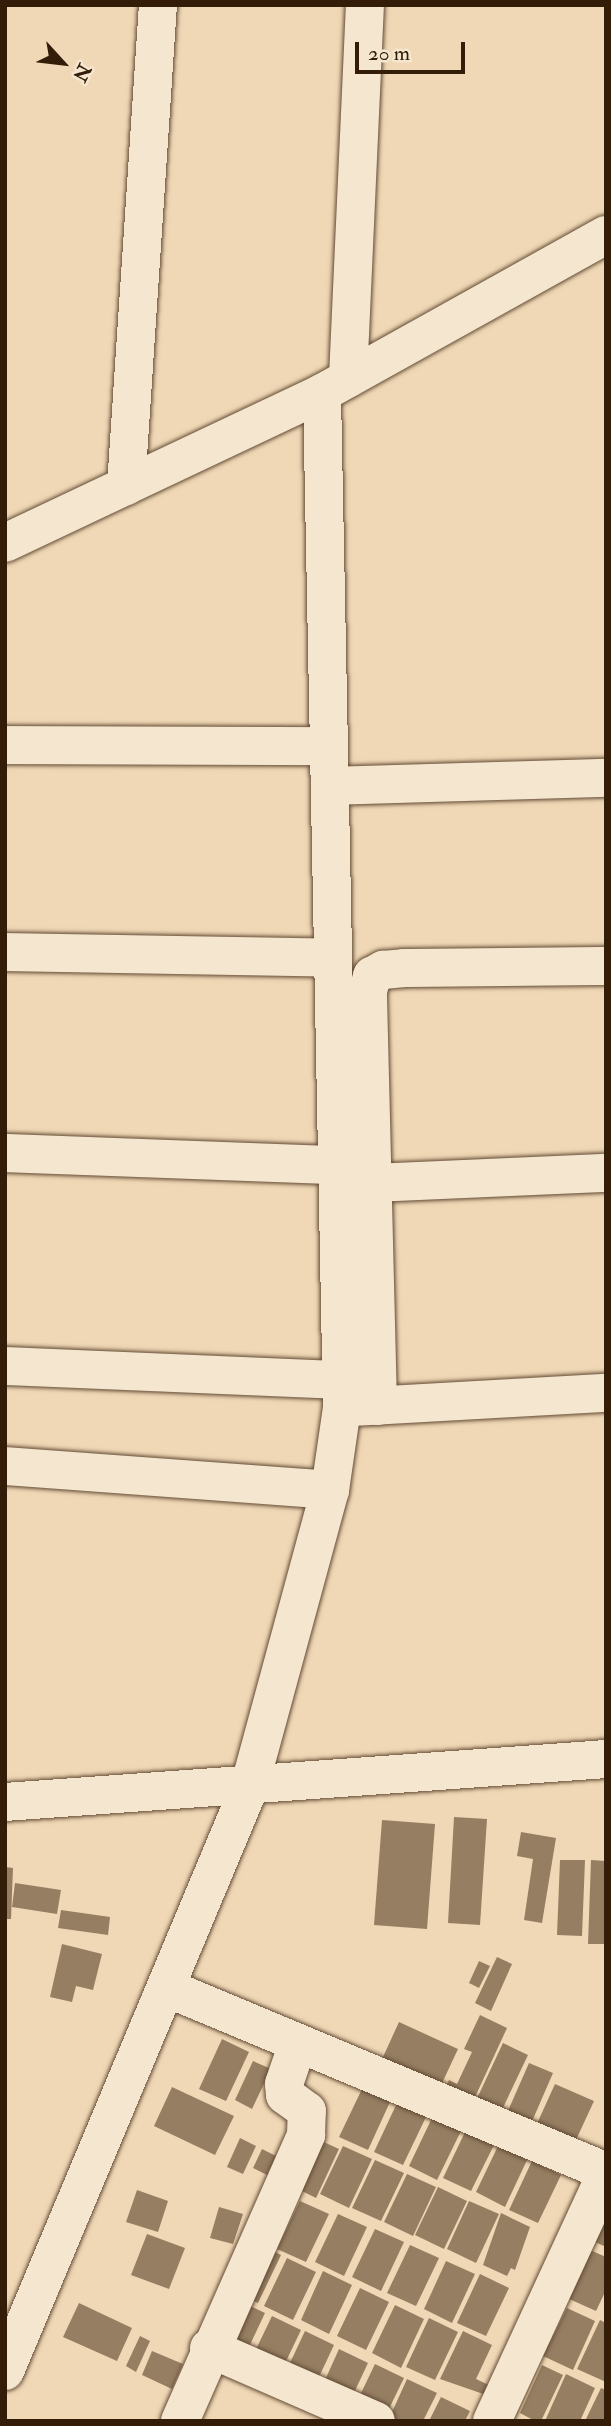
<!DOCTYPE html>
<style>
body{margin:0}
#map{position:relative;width:611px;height:2426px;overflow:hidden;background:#f0d8b6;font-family:"IM FELL Double Pica",serif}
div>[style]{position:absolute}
.building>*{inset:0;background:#957e62}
.roads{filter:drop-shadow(0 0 2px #624b34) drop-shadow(0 0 2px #624b34)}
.minor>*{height:38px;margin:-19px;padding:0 19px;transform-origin:19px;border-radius:19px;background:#f5e6d0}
.tertiary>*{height:38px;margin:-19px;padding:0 19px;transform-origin:19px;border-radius:19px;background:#f5e6d0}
span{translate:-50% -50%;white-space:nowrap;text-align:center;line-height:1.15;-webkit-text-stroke:7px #f5e6d0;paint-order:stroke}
.frame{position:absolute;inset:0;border:7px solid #331c08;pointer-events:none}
.north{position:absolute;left:28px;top:28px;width:70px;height:70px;-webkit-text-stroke:5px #f5e6d0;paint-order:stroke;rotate:117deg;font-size:19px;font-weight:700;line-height:28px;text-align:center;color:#331c08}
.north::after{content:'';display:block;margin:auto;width:24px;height:32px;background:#331c08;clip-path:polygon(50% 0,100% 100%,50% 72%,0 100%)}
.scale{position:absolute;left:355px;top:42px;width:110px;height:32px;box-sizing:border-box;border:4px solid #331c08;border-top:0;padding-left:9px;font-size:21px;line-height:24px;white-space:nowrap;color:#331c08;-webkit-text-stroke:5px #f5e6d0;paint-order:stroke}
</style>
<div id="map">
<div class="building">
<div style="clip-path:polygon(454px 1817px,487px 1819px,480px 1925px,448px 1923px)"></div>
<div style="clip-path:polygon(382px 1820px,435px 1824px,427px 1929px,374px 1925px)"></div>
<div style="clip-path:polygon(521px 1832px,556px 1838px,542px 1923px,524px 1920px,533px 1859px,517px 1856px)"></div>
<div style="clip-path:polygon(560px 1860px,585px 1860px,582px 1936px,557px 1935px)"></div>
<div style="clip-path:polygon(591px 1860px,606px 1861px,606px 1944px,588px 1944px)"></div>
<div style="clip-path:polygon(5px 1867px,13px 1868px,11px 1919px,5px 1919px)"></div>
<div style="clip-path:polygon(15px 1883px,61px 1890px,57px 1914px,12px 1907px)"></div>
<div style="clip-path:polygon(61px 1910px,110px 1917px,108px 1935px,58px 1928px)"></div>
<div style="clip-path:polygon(62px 1944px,102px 1954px,93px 1990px,76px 1986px,72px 2002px,50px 1997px)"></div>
<div style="clip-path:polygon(497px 1957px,512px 1964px,491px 2011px,475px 2003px)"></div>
<div style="clip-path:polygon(479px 1961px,490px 1966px,479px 1988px,469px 1983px)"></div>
<div style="clip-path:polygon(480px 2015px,507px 2028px,463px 2123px,435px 2110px,449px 2080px,457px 2084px,472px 2052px,464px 2049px)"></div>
<div style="clip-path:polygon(399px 2022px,458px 2049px,430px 2109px,372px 2081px)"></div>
<div style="clip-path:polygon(222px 2039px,249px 2052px,226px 2101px,199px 2089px)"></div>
<div style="clip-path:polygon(503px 2043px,528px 2055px,490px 2135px,465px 2124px)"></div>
<div style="clip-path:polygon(253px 2061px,271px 2069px,252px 2109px,235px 2100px)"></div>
<div style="clip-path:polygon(529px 2063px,553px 2073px,520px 2149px,496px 2138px)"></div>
<div style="clip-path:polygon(555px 2084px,594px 2101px,563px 2168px,525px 2150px)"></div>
<div style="clip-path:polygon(172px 2087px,234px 2116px,215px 2155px,154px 2126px)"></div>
<div style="clip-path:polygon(362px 2089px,390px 2102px,368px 2150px,339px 2137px)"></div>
<div style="clip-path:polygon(397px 2103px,426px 2117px,403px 2165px,374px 2152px)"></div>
<div style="clip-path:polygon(432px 2118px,461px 2131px,437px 2180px,409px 2166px)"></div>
<div style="clip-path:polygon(466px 2130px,495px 2143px,471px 2191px,443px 2178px)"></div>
<div style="clip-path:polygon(240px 2138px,256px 2146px,243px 2174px,227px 2167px)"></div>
<div style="clip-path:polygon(315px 2138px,339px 2149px,316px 2198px,292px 2186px)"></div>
<div style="clip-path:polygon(499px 2144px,528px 2158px,505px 2207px,476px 2192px)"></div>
<div style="clip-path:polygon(343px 2146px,372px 2159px,349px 2208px,320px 2194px)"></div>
<div style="clip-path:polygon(262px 2149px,276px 2156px,267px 2175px,253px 2168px)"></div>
<div style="clip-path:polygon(375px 2160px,404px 2173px,381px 2221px,352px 2208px)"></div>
<div style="clip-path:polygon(532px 2161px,561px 2175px,538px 2223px,509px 2210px)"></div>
<div style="clip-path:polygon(407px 2174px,436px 2187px,413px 2236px,384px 2222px)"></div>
<div style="clip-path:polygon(438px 2187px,467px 2201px,444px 2249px,415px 2235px)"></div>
<div style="clip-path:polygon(137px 2190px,168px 2201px,158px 2232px,126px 2222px)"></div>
<div style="clip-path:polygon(300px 2201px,329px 2214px,306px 2262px,277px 2249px)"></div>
<div style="clip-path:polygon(469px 2201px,499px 2214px,476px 2263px,447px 2249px)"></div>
<div style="clip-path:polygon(219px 2207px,243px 2214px,233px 2244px,210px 2238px)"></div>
<div style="clip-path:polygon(606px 2208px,606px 2247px,591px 2240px)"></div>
<div style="clip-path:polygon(501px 2213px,530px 2227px,515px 2270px,511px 2268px,507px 2276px,483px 2265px)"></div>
<div style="clip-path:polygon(338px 2214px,367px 2227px,344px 2276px,315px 2262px)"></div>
<div style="clip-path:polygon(375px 2229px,404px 2242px,381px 2291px,352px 2277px)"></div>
<div style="clip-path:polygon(147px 2234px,185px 2248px,169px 2289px,131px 2275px)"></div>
<div style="clip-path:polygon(252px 2241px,281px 2255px,258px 2303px,229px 2290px)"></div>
<div style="clip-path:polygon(410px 2245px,439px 2258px,416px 2306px,387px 2293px)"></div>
<div style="clip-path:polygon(590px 2250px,606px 2257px,606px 2290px,596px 2311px,567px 2298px)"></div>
<div style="clip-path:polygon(287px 2258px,316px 2272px,293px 2320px,264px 2306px)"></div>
<div style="clip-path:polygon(446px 2261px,475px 2274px,452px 2323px,424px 2309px)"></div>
<div style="clip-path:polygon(323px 2271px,352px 2285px,329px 2334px,301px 2320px)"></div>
<div style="clip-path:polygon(480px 2274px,509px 2288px,486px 2336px,457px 2323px)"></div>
<div style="clip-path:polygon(360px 2288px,389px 2302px,366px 2350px,337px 2336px)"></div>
<div style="clip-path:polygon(221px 2292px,265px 2313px,237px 2372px)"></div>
<div style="clip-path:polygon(79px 2303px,132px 2328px,117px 2361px,63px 2337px)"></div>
<div style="clip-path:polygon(395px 2305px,424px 2319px,401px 2368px,372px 2353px)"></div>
<div style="clip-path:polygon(567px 2308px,595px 2321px,573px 2370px,543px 2356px)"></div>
<div style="clip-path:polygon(272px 2316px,301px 2330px,278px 2378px,249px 2364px)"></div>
<div style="clip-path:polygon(429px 2318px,458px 2332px,435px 2380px,406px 2367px)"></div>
<div style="clip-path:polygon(600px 2320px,606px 2323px,606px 2382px,577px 2369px)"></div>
<div style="clip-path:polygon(305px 2331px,334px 2345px,311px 2394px,282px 2380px)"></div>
<div style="clip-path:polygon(463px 2331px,492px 2345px,476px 2379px,493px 2387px,489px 2396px,440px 2379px)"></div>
<div style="clip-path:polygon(140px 2336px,150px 2341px,136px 2372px,126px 2366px)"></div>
<div style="clip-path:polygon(339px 2349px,368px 2363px,345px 2412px,317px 2398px)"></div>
<div style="clip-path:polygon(152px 2351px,183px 2364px,172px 2389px,142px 2375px)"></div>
<div style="clip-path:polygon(375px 2364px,404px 2378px,383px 2421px,352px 2412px)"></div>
<div style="clip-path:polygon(542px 2365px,563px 2375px,541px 2421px,535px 2421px,520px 2413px)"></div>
<div style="clip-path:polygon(566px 2374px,595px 2388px,580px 2421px,545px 2421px)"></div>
<div style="clip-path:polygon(407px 2379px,437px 2393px,423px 2421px,388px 2421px)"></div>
<div style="clip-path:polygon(601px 2388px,606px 2390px,606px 2421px,585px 2421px)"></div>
<div style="clip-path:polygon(441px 2397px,470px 2411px,465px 2421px,429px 2421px)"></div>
</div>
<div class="roads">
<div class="minor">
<div style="left:348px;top:378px;width:373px;rotate:-87.4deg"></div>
<div style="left:126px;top:486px;width:482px;rotate:-86.2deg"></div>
<div style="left:5px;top:543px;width:351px;rotate:-25.3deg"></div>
<div style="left:322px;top:393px;width:325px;rotate:-29.1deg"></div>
<div style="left:5px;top:745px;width:324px;rotate:0.2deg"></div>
<div style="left:330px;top:786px;width:276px;rotate:-1.7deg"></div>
<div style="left:5px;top:952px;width:328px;rotate:1deg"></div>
<div style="left:5px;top:1153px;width:333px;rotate:2.1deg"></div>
<div style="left:374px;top:1183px;width:232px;rotate:-2.5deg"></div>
<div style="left:5px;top:1366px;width:336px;rotate:2.4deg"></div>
<div style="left:378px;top:1406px;width:415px;rotate:-91.4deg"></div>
<div style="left:368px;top:991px;width:16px;rotate:-75deg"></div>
<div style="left:372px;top:976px;width:13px;rotate:-29deg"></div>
<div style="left:383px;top:970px;width:21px;rotate:-5deg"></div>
<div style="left:404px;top:968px;width:202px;rotate:-0.6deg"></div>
<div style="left:353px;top:1407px;width:253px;rotate:-3.2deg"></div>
<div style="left:5px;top:1466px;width:326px;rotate:4.2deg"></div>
<div style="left:249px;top:1788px;width:309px;rotate:-74.8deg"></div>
<div style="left:330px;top:1490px;width:83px;rotate:-81.7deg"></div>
<div style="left:342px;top:1408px;width:1015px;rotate:-91.13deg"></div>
<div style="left:167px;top:1988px;width:476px;rotate:22.7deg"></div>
<div style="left:209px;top:2348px;width:182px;rotate:23.6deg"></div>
<div style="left:180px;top:2421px;width:313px;rotate:-66.2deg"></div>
<div style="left:306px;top:2135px;width:24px;rotate:-88deg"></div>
<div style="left:307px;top:2111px;width:27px;rotate:-144deg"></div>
<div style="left:285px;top:2095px;width:11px;rotate:-95deg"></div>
<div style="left:284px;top:2084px;width:43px;rotate:-71.1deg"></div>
<div style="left:492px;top:2421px;width:272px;rotate:-65.2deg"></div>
</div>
<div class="tertiary">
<div style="left:5px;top:1802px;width:603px;rotate:-4.09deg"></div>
<div style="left:5px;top:2371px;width:632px;rotate:-67.29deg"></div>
</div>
</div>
<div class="frame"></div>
<div class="north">N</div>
<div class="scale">20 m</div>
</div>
